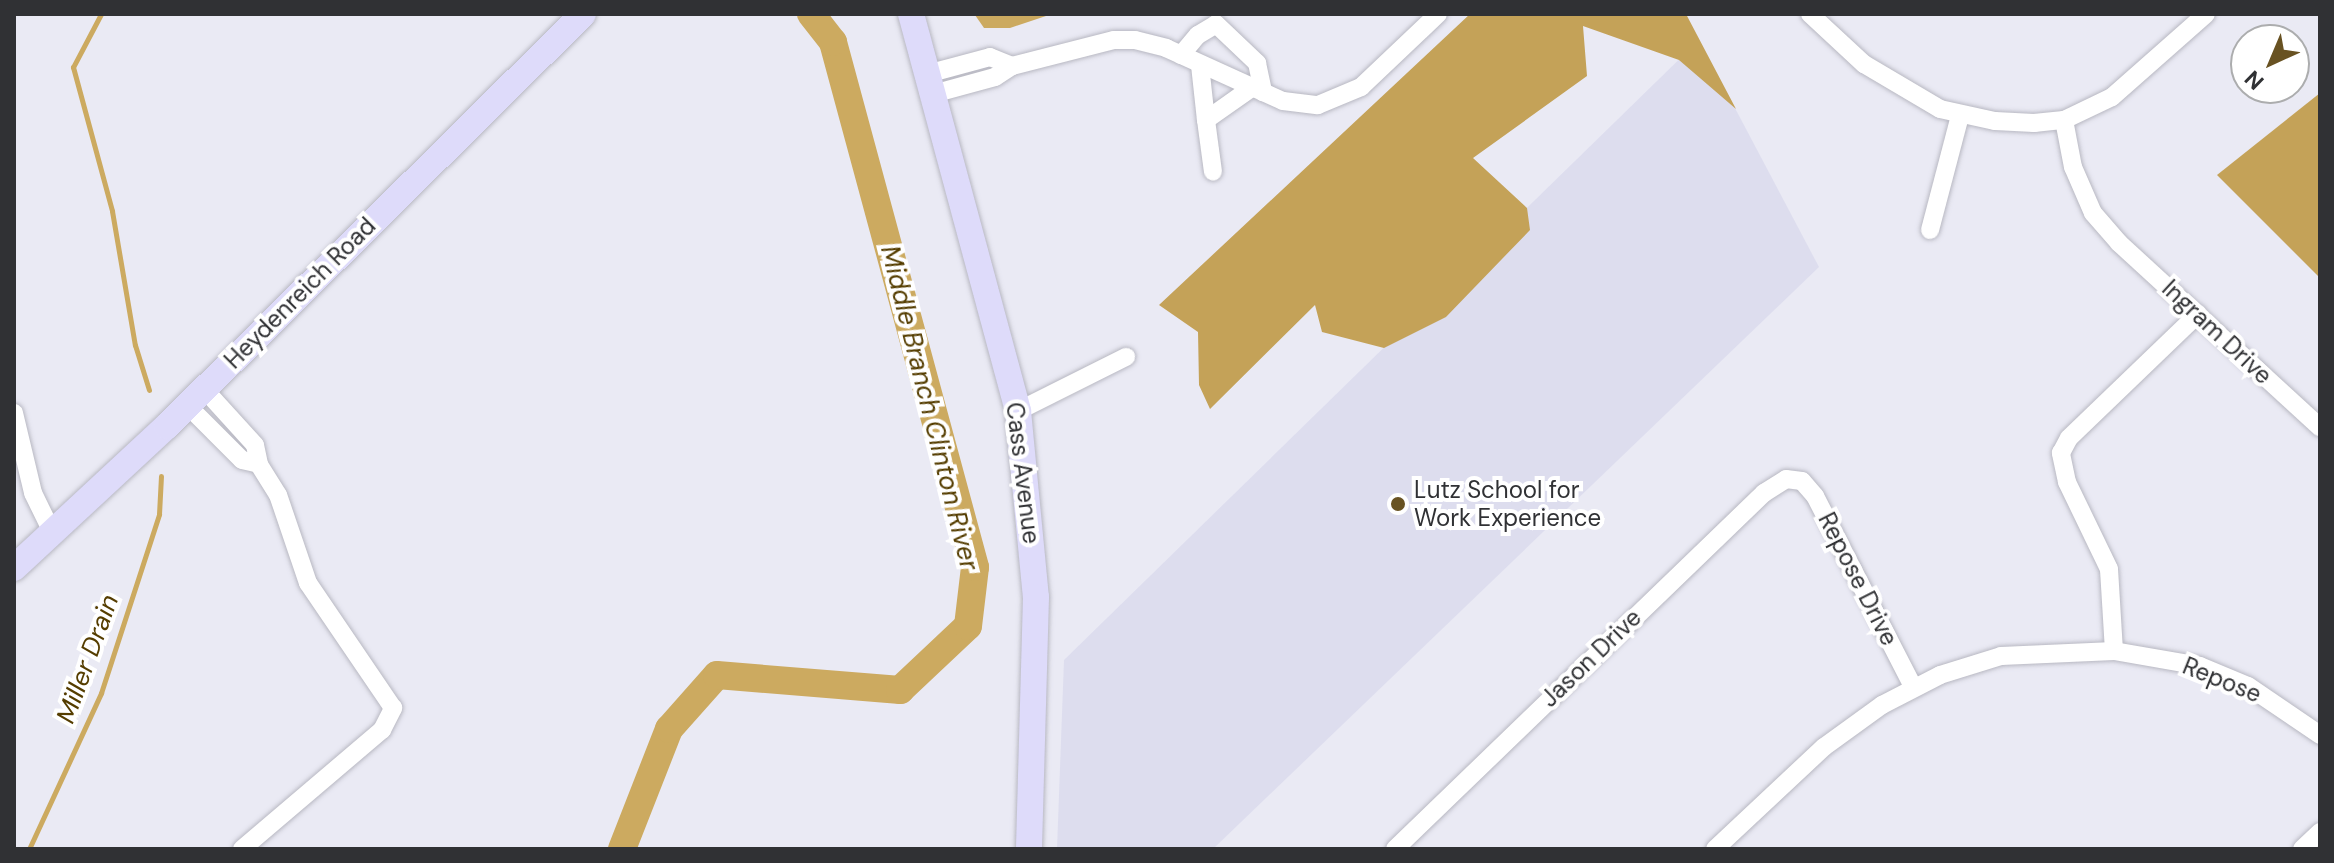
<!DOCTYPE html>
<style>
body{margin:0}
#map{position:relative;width:2334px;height:863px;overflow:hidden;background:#eaeaf4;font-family:"DM Sans",sans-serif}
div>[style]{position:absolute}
.built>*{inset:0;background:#dde}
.forest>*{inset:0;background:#c4a258}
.water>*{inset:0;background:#ccaa60}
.stream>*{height:5px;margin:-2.5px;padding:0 2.5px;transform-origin:2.5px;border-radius:2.5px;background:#ccaa60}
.river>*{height:28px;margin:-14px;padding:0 14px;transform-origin:14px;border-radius:14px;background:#ccaa60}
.roads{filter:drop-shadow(0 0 2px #b8b8c2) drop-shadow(0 0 2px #b8b8c2)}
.street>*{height:18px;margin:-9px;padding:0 9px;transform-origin:9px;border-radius:9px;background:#fff}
.secondary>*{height:26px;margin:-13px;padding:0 13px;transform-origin:13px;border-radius:13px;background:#dedbfa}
.dots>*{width:22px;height:22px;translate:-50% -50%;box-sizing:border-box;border:4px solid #fff;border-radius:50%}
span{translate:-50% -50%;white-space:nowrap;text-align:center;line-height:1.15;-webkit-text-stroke:8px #fff;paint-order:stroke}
.street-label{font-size:24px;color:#303134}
.poi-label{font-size:24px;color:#303134}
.left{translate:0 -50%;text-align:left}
.water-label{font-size:26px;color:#553d00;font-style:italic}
.frame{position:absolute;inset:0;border:16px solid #303134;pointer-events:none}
.north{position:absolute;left:2230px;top:24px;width:80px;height:80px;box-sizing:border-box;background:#fff;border:2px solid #acadae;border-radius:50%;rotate:224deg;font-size:22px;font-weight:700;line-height:32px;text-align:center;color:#303134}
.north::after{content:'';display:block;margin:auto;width:28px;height:36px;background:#685222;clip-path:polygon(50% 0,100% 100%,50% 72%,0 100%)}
</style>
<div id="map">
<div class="built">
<div style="clip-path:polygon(1699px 40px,1819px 267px,1213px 849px,1057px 849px,1064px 660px)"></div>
</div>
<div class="forest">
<div style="clip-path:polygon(1470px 14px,1686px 14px,1736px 109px,1679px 60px,1583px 26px,1587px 76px,1473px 158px,1527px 208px,1530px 230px,1446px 317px,1384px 348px,1322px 332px,1315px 305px,1210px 409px,1199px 385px,1198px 332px,1159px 305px)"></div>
<div style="clip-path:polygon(2320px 93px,2320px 278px,2217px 175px)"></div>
</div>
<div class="water">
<div style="clip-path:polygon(1052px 14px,1010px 28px,984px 28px,975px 15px)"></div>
</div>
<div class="stream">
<div style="left:101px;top:14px;width:60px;rotate:117.8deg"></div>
<div style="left:73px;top:67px;width:149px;rotate:74.8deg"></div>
<div style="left:112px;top:211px;width:136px;rotate:80.3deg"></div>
<div style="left:135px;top:345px;width:47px;rotate:72.7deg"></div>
<div style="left:29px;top:849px;width:172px;rotate:-65.2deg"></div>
<div style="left:101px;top:693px;width:188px;rotate:-72deg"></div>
<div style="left:159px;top:514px;width:38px;rotate:-87deg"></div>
</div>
<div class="river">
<div style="left:622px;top:849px;width:129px;rotate:-68.6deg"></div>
<div style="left:669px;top:729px;width:72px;rotate:-48.4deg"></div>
<div style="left:717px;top:675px;width:184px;rotate:4.7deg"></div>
<div style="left:900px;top:690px;width:93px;rotate:-43.3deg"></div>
<div style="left:968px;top:626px;width:59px;rotate:-83.2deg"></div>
<div style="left:975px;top:567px;width:544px;rotate:-105.14deg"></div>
<div style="left:833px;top:42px;width:36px;rotate:-128deg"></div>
</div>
<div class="roads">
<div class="street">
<div style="left:1810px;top:14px;width:74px;rotate:42.8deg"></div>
<div style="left:1864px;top:64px;width:88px;rotate:30.6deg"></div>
<div style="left:1940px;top:109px;width:56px;rotate:12.3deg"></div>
<div style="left:1995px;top:121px;width:39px;rotate:3deg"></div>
<div style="left:2034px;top:123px;width:30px;rotate:-6deg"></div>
<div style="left:2064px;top:120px;width:53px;rotate:-25.6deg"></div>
<div style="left:2112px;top:97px;width:125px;rotate:-41.4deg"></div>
<div style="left:1181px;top:55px;width:26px;rotate:-50deg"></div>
<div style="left:1198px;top:35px;width:21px;rotate:-31deg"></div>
<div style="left:1216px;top:24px;width:57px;rotate:43.6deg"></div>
<div style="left:1257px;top:63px;width:30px;rotate:78deg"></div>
<div style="left:1200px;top:65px;width:55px;rotate:83.8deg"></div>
<div style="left:1206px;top:120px;width:57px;rotate:-35.1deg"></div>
<div style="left:1012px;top:66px;width:105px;rotate:-14.3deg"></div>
<div style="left:1114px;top:40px;width:21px"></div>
<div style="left:1135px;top:40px;width:32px;rotate:14deg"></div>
<div style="left:1166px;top:48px;width:128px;rotate:24.4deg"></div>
<div style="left:1283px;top:101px;width:35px;rotate:7deg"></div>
<div style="left:1318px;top:105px;width:47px;rotate:-22.7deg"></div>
<div style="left:1361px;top:87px;width:106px;rotate:-43.5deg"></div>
<div style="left:927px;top:74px;width:65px;rotate:-15.1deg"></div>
<div style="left:990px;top:57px;width:24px;rotate:22deg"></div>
<div style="left:1012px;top:66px;width:20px;rotate:147deg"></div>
<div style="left:995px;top:77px;width:64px;rotate:164.7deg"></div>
<div style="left:1206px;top:120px;width:52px;rotate:82.3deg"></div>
<div style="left:2064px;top:120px;width:48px;rotate:79.2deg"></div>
<div style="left:2073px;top:167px;width:50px;rotate:66.5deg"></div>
<div style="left:2093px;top:213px;width:40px;rotate:49deg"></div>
<div style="left:2119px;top:243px;width:273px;rotate:42.5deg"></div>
<div style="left:1930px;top:230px;width:118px;rotate:-75.3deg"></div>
<div style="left:188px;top:406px;width:76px;rotate:45deg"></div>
<div style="left:242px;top:460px;width:17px;rotate:13deg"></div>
<div style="left:259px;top:464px;width:19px;rotate:-102deg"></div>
<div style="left:255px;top:445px;width:76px;rotate:-132.3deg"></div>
<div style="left:1018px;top:411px;width:121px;rotate:-26.6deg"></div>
<div style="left:14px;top:413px;width:82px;rotate:76.6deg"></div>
<div style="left:33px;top:493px;width:43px;rotate:64deg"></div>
<div style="left:2114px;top:651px;width:82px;rotate:-93.5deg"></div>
<div style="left:2109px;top:569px;width:97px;rotate:-115.8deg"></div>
<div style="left:2067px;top:482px;width:30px;rotate:-102deg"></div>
<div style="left:2061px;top:453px;width:17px;rotate:-62deg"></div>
<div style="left:2069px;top:438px;width:179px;rotate:-43.9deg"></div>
<div style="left:242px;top:849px;width:184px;rotate:-40.4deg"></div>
<div style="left:382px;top:730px;width:25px;rotate:-63deg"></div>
<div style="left:393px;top:708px;width:151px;rotate:-124.2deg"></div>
<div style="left:308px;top:583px;width:93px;rotate:-108.8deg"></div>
<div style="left:278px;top:495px;width:36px;rotate:-122deg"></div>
<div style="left:1395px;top:849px;width:513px;rotate:-43.97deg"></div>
<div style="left:1764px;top:493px;width:26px;rotate:-32deg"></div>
<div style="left:1786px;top:479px;width:16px;rotate:7deg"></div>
<div style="left:1802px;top:481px;width:20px;rotate:49deg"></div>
<div style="left:1815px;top:496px;width:215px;rotate:62.8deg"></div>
<div style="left:1715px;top:849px;width:149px;rotate:-43.1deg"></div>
<div style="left:1824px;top:747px;width:72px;rotate:-35.9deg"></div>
<div style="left:1882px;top:705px;width:65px;rotate:-27.3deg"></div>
<div style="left:1940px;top:675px;width:64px;rotate:-17.3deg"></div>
<div style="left:2001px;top:656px;width:113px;rotate:-2.5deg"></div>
<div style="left:2114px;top:651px;width:87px;rotate:9.9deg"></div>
<div style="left:2200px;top:666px;width:52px;rotate:22.6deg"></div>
<div style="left:2248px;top:686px;width:87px;rotate:34.2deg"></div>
<div style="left:2302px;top:849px;width:25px;rotate:-43deg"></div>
</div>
<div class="secondary">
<div style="left:911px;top:14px;width:411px;rotate:74.9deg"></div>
<div style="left:1018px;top:411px;width:187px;rotate:84.5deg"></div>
<div style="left:1036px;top:597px;width:252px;rotate:91.6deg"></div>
<div style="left:14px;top:568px;width:209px;rotate:-42.9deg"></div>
<div style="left:167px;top:426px;width:585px;rotate:-44.72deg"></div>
</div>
</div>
<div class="dots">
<div style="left:1398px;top:504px;background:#685222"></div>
</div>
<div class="street-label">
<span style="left:300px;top:293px;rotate:-45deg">Heydenreich Road</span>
<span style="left:2217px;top:332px;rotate:43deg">Ingram Drive</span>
<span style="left:1023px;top:473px;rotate:83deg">Cass Avenue</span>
<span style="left:1858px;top:579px;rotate:63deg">Repose Drive</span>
<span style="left:1591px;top:658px;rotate:-44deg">Jason Drive</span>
<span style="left:2222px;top:680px;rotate:22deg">Repose</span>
</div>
<div class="poi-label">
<span class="left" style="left:1414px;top:504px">Lutz School for<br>Work Experience</span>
</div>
<div class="water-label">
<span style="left:929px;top:408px;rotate:76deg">Middle Branch Clinton River</span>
<span style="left:88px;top:659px;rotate:-70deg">Miller Drain</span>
</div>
<div class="frame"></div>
<div class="north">N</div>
</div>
